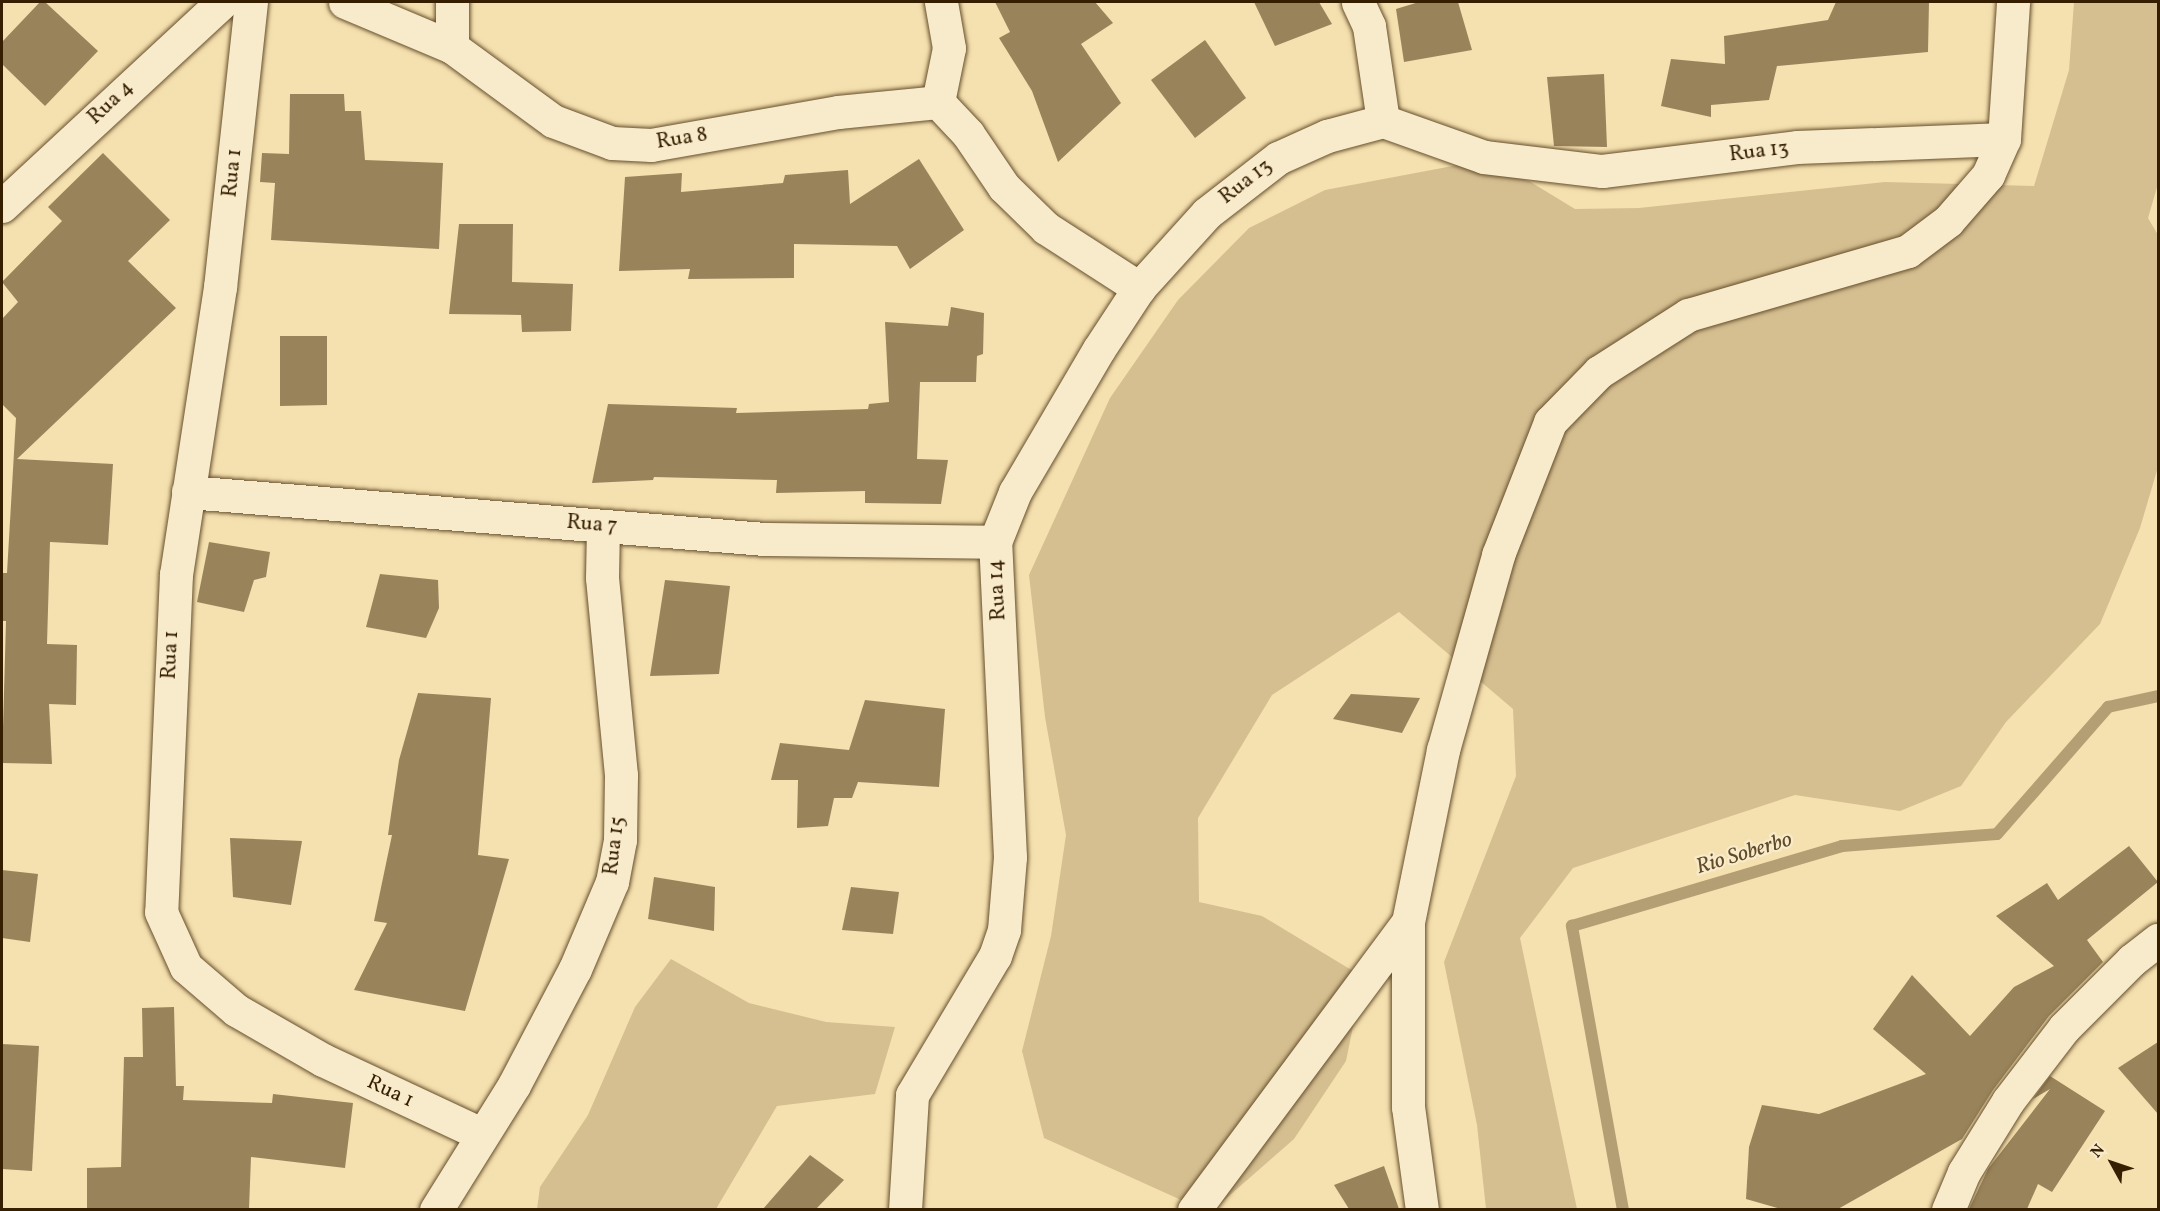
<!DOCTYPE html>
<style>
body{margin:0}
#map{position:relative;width:2160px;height:1211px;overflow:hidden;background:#f5e0af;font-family:Vollkorn,serif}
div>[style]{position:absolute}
.green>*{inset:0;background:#d5bf91}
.stream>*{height:12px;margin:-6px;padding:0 6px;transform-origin:6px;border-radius:6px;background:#b49e74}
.building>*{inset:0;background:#99835b}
.roads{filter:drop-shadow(0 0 2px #664f2c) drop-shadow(0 0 2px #664f2c)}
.street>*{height:33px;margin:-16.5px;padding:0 16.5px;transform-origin:16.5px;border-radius:16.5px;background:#f8ebcb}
.secondary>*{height:33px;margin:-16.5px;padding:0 16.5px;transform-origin:16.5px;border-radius:16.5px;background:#f8ebcb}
span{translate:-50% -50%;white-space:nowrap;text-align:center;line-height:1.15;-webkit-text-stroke:4.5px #f8ebcb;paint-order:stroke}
.street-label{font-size:21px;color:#361f01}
.water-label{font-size:22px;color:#624b29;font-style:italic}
.frame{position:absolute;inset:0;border:3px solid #361f01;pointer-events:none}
.north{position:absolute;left:2082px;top:1133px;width:60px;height:60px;-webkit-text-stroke:4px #f8ebcb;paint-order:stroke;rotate:310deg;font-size:16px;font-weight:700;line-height:24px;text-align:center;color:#361f01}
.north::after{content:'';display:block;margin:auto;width:21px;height:27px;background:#361f01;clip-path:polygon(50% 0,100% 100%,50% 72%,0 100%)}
</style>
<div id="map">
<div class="green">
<div style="clip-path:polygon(2074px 2px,2158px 2px,2158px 184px,2148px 218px,2158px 235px,2158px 467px,2140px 528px,2100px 624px,2006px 722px,1961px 786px,1900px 811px,1795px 795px,1573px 868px,1520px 938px,1577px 1209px,1486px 1209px,1477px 1125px,1444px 962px,1516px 776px,1513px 709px,1399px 612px,1272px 695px,1198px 818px,1199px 902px,1262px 916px,1363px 977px,1346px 1061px,1294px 1139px,1214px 1209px,1201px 1209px,1044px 1138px,1022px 1051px,1051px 936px,1066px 835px,1045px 717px,1029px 575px,1110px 398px,1178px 300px,1249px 228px,1325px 190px,1458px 165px,1529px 181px,1575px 209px,1639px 208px,1885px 182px,2034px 186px,2069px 70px)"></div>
<div style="clip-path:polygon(671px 959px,749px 1003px,826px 1022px,895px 1027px,875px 1094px,777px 1106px,716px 1209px,537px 1209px,540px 1187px,588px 1115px,635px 1007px)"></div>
</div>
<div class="stream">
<div style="left:1623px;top:1210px;width:289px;rotate:-100.2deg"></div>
<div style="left:1572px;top:926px;width:282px;rotate:-16.5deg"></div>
<div style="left:1842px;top:846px;width:155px;rotate:-4.4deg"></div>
<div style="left:1997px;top:834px;width:169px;rotate:-48.8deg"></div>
<div style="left:2108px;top:707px;width:51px;rotate:-12.4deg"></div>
</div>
<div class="building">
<div style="clip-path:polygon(40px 2px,45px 2px,98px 51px,45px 106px,2px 64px,2px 42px)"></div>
<div style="clip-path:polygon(995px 2px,1095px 2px,1113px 23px,1081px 44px,1121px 103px,1058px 162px,1032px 91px,999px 38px,1010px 32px)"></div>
<div style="clip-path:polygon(1254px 2px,1319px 2px,1332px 24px,1275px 46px)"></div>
<div style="clip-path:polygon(1419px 2px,1458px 2px,1472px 50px,1404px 62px,1396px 9px)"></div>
<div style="clip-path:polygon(1836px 2px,1929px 2px,1928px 52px,1777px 66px,1769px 100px,1711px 105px,1711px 117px,1661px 106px,1671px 59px,1725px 64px,1724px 36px,1828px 20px)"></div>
<div style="clip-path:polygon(1205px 40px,1246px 98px,1195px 138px,1151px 80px)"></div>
<div style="clip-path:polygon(1604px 74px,1607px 147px,1554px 146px,1547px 77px)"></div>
<div style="clip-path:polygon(290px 94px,344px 94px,345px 111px,361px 111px,365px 160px,443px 163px,439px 249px,271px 240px,275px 183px,260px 182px,262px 153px,289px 154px)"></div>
<div style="clip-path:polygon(103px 153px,170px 220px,128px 261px,176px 308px,17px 459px,113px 464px,108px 545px,50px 542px,47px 644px,77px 645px,76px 705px,49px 704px,52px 764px,2px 763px,6px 621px,2px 621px,2px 573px,7px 573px,16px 418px,2px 404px,2px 319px,18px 302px,2px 282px,62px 221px,48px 207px)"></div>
<div style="clip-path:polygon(919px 159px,964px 230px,910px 269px,897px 246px,794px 244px,794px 278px,688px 279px,690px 269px,619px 271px,625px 177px,682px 173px,681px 192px,783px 183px,785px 175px,848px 170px,850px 204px)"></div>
<div style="clip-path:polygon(459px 224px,513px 224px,512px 282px,573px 284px,571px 331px,522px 332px,521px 315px,449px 314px)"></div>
<div style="clip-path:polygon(951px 307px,984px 313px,983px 354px,977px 356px,976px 382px,920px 382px,917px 459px,948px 460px,941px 504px,865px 503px,865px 491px,776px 493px,777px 480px,654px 477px,653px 480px,592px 483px,608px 404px,737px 408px,736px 413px,868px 409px,869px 404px,889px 402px,885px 322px,948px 326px)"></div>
<div style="clip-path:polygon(280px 336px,327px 336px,327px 405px,280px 406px)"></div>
<div style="clip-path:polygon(209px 542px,270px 552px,266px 577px,254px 580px,244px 612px,197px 602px)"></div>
<div style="clip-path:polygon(380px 574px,438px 580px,439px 608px,426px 638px,366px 627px)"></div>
<div style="clip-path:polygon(665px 580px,730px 586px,719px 674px,650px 676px)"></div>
<div style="clip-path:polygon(418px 693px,491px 698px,478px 855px,509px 859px,465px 1011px,354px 990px,387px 923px,374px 921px,392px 835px,388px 835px,399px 760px)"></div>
<div style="clip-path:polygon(1351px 694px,1420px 698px,1402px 733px,1333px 719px)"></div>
<div style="clip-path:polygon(865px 700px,945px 709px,939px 787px,858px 782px,852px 798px,834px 798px,828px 826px,797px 828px,798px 780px,771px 780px,780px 743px,849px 750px)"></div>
<div style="clip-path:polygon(230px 838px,302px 841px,291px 905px,233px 897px)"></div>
<div style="clip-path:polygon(2129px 846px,2158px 882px,2087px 940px,2103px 962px,2049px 1016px,1993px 1090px,1962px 1139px,1838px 1209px,1781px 1209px,1746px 1199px,1749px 1147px,1762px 1105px,1819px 1114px,1926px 1074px,1873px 1029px,1912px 975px,1970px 1036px,2014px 987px,2054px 966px,1996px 916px,2047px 883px,2058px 900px)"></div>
<div style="clip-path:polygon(2px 870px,38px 874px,30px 942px,2px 938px)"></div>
<div style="clip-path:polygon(654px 877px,715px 887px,714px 931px,648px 919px)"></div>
<div style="clip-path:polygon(851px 887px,899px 892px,893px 934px,842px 930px)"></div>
<div style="clip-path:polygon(174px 1007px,176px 1086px,184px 1086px,183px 1100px,272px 1103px,273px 1094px,353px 1103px,345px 1168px,251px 1157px,249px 1209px,87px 1209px,87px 1168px,121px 1167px,124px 1057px,143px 1057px,142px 1008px)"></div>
<div style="clip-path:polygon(2158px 1042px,2158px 1114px,2118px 1068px)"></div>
<div style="clip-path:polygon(2px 1044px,39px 1046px,32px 1171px,2px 1169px)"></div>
<div style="clip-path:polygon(2050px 1076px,2105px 1111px,2052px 1192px,2038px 1184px,2027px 1209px,1969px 1209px,1988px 1169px,2050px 1089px,2033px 1099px)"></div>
<div style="clip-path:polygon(810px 1155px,844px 1180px,816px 1209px,763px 1209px)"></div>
<div style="clip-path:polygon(1384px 1166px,1399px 1209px,1349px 1209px,1334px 1185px)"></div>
</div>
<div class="roads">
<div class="street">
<div style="left:251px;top:2px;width:287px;rotate:96.2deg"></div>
<div style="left:220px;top:287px;width:290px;rotate:98.7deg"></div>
<div style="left:176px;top:574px;width:338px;rotate:92.5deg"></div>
<div style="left:161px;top:912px;width:60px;rotate:65.6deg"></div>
<div style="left:186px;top:967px;width:66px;rotate:40.7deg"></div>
<div style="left:236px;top:1010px;width:100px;rotate:29.9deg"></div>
<div style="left:323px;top:1060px;width:174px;rotate:25.1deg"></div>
<div style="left:345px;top:2px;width:116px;rotate:22.8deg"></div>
<div style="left:452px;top:47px;width:125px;rotate:36.2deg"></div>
<div style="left:553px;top:121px;width:63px;rotate:20.4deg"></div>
<div style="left:612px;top:143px;width:39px;rotate:3deg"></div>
<div style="left:651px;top:145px;width:190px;rotate:-10deg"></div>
<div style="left:838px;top:112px;width:100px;rotate:-5.7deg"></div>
<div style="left:938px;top:102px;width:44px;rotate:46.8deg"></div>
<div style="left:968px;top:134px;width:64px;rotate:55.8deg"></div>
<div style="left:1004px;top:187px;width:59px;rotate:44.3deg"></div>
<div style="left:1046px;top:228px;width:111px;rotate:32.8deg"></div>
<div style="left:452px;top:47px;width:45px;rotate:-90deg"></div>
<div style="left:938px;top:102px;width:55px;rotate:-78.5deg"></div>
<div style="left:949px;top:48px;width:47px;rotate:-99.9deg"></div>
<div style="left:1383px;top:121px;width:107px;rotate:19.6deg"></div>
<div style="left:1484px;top:157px;width:119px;rotate:6.8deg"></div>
<div style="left:1602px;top:171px;width:196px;rotate:-7deg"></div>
<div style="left:1797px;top:147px;width:207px;rotate:-2.2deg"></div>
<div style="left:2004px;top:139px;width:137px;rotate:-86.2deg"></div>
<div style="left:2px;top:206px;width:300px;rotate:-42.8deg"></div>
<div style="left:188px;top:492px;width:579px;rotate:4.66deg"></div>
<div style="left:765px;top:539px;width:230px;rotate:0.7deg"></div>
<div style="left:436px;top:1210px;width:147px;rotate:-58deg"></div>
<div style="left:514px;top:1085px;width:131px;rotate:-62.3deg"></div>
<div style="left:575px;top:969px;width:95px;rotate:-67deg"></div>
<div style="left:612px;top:882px;width:43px;rotate:-79.2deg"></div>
<div style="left:620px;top:840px;width:65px;rotate:-89.1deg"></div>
<div style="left:621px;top:775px;width:198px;rotate:-95.5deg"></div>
<div style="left:602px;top:578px;width:52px;rotate:-88.9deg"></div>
<div style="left:905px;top:1210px;width:115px;rotate:-86.5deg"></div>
<div style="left:912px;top:1095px;width:162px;rotate:-59.2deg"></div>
<div style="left:995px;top:956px;width:28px;rotate:-71deg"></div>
<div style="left:1004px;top:930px;width:73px;rotate:-85.3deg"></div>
<div style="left:1010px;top:857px;width:315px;rotate:-92.7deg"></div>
<div style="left:995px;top:542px;width:54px;rotate:-68.2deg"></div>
<div style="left:1015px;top:492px;width:166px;rotate:-59.6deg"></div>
<div style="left:1099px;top:349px;width:73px;rotate:-56.7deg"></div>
<div style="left:1139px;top:288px;width:101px;rotate:-47.8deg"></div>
<div style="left:1207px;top:213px;width:90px;rotate:-37.8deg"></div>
<div style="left:1278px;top:158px;width:54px;rotate:-24.2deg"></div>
<div style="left:1327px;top:136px;width:58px;rotate:-15deg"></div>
<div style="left:1383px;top:121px;width:96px;rotate:-98.4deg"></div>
<div style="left:1369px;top:26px;width:26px;rotate:-115deg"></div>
<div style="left:1194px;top:1210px;width:359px;rotate:-53.4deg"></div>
<div style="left:1422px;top:1210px;width:104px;rotate:-97.7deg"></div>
<div style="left:1408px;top:1107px;width:185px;rotate:-90deg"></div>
<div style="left:1408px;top:922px;width:176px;rotate:-78.5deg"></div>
<div style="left:1443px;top:750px;width:203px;rotate:-74.2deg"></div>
<div style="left:1498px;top:555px;width:143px;rotate:-68.6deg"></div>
<div style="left:1550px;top:422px;width:70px;rotate:-45.6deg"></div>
<div style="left:1599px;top:372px;width:106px;rotate:-32.6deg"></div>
<div style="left:1688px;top:315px;width:229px;rotate:-16.2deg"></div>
<div style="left:1908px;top:251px;width:50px;rotate:-36.9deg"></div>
<div style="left:1948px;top:221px;width:61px;rotate:-49deg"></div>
<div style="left:1988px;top:175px;width:39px;rotate:-66deg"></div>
</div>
<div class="secondary">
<div style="left:1948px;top:1210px;width:41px;rotate:-67.2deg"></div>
<div style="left:1964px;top:1172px;width:84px;rotate:-58.2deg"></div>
<div style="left:2008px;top:1101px;width:92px;rotate:-52.5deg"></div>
<div style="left:2064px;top:1028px;width:96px;rotate:-45deg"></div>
<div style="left:2132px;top:960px;width:33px;rotate:-38deg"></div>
</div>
</div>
<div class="street-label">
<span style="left:111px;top:103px;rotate:-43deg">Rua 4</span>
<span style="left:682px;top:139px;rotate:-9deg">Rua 8</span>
<span style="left:1759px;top:152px;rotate:-7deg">Rua 13</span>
<span style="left:233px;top:173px;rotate:-84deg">Rua 1</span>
<span style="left:1246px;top:182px;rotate:-38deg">Rua 13</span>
<span style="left:592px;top:525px;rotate:5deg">Rua 7</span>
<span style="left:998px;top:590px;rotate:-93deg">Rua 14</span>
<span style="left:171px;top:655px;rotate:-87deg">Rua 1</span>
<span style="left:615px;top:846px;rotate:-83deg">Rua 15</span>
<span style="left:390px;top:1092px;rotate:25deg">Rua 1</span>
</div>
<div class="water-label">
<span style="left:1744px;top:854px;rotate:-17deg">Rio Soberbo</span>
</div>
<div class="frame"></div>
<div class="north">N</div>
</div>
